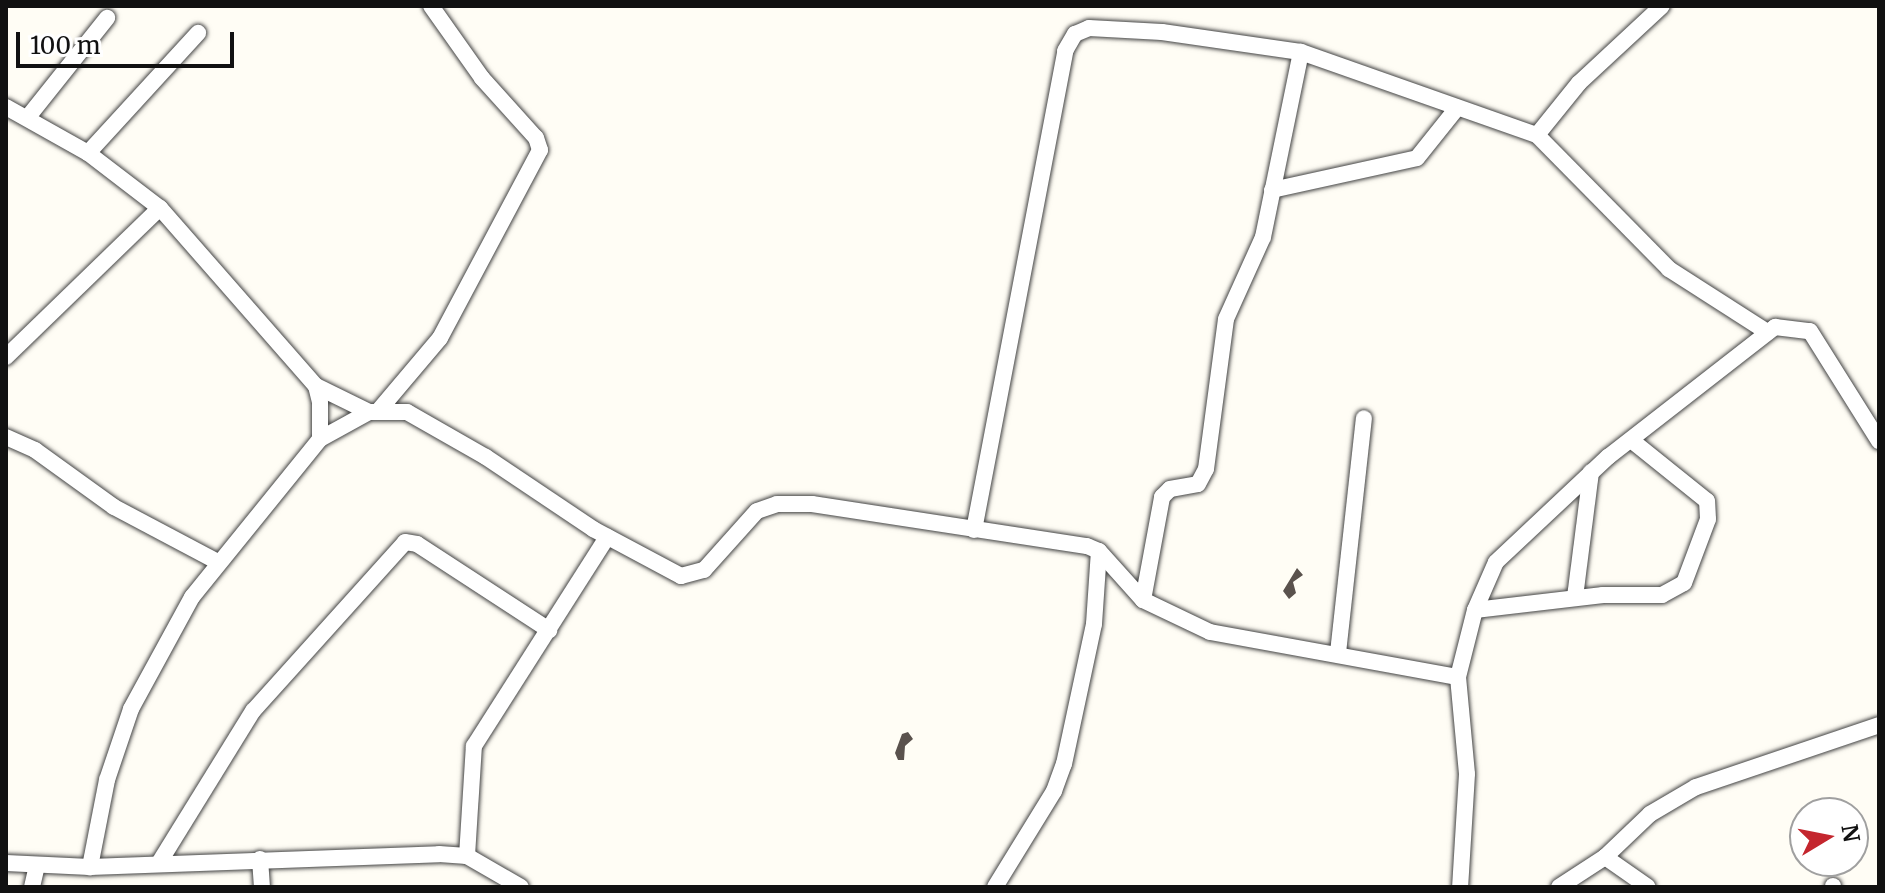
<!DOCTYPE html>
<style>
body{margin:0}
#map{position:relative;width:1885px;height:893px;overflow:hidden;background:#fffdf5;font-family:Merriweather,serif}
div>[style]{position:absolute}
.building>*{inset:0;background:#5a524d}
.roads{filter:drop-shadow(0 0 2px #444) drop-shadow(0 0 2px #444)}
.minor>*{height:16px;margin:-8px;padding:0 8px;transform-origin:8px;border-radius:8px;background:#fff}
span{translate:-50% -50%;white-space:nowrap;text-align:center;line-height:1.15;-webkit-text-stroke:8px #fff;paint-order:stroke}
.frame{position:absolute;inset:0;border:8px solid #111;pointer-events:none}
.north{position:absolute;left:1789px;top:797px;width:80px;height:80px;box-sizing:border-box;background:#fff;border:2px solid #a0a0a0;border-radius:50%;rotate:80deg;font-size:22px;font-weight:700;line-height:32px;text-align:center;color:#111}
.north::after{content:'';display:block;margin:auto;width:28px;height:36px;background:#c4262e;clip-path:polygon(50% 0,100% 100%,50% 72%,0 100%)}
.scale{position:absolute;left:16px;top:32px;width:218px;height:36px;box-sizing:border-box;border:4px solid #111;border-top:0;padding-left:10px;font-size:24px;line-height:28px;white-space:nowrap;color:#111;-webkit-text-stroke:6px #fff;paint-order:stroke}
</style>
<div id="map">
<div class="building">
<div style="clip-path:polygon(1297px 568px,1303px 575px,1293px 582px,1296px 593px,1289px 599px,1283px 591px)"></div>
<div style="clip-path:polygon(908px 732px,913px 739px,905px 746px,904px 760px,898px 760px,895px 753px,902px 734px)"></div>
</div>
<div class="roads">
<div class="minor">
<div style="left:6px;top:107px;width:94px;rotate:29.3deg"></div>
<div style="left:88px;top:153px;width:91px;rotate:37.4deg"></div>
<div style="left:160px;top:208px;width:237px;rotate:48.8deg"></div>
<div style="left:316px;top:386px;width:16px;rotate:76deg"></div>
<div style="left:320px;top:402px;width:37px;rotate:90deg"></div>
<div style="left:320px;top:439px;width:203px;rotate:129deg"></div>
<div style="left:192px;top:597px;width:128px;rotate:118.6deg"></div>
<div style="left:131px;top:709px;width:75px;rotate:108.7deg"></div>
<div style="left:107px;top:780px;width:89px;rotate:101.1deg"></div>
<div style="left:28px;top:117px;width:127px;rotate:-51.4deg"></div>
<div style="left:1537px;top:135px;width:67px;rotate:-51.1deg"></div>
<div style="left:1579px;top:83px;width:113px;rotate:-42.9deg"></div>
<div style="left:88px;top:153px;width:163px;rotate:-47.5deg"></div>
<div style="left:1272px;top:190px;width:148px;rotate:-12.4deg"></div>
<div style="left:1417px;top:158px;width:64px;rotate:-51.3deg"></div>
<div style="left:6px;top:357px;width:214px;rotate:-44.1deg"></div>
<div style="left:316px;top:386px;width:59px;rotate:26.1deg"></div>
<div style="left:380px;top:409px;width:93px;rotate:-49.8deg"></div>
<div style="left:440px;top:338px;width:213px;rotate:-62deg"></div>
<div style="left:540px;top:150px;width:13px;rotate:-108deg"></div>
<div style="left:536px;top:138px;width:81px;rotate:-132deg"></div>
<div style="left:482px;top:78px;width:88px;rotate:-125.3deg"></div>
<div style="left:6px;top:437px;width:32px;rotate:24deg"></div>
<div style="left:35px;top:450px;width:97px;rotate:35.8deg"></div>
<div style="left:114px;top:507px;width:118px;rotate:27.9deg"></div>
<div style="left:320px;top:439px;width:56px;rotate:-28.9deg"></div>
<div style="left:369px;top:412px;width:38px"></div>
<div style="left:407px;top:412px;width:91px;rotate:29.7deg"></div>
<div style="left:486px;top:457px;width:129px;rotate:33.9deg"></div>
<div style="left:593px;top:529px;width:100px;rotate:28.1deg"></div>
<div style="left:681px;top:576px;width:24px;rotate:-15deg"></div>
<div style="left:704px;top:570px;width:79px;rotate:-48.1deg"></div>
<div style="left:757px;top:511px;width:21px;rotate:-19deg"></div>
<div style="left:777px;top:504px;width:35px"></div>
<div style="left:812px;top:504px;width:278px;rotate:8.7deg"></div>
<div style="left:1087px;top:546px;width:13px;rotate:23deg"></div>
<div style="left:1099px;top:551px;width:66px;rotate:48.1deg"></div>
<div style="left:1143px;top:600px;width:74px;rotate:25.5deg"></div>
<div style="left:1210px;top:632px;width:252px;rotate:10.3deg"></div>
<div style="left:1458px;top:677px;width:69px;rotate:-75.8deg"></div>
<div style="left:1475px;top:610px;width:52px;rotate:-66.4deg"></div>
<div style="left:1496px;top:562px;width:154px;rotate:-43.2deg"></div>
<div style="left:1608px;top:457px;width:212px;rotate:-37.9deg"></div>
<div style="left:1775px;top:327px;width:35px;rotate:7deg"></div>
<div style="left:1810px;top:331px;width:130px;rotate:57.9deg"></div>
<div style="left:974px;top:530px;width:488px;rotate:-79.2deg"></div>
<div style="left:1065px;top:51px;width:20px;rotate:-60deg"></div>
<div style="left:1075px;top:34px;width:15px;rotate:-23deg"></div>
<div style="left:1089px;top:28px;width:73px;rotate:3.1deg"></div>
<div style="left:1162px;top:32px;width:140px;rotate:8.2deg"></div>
<div style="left:1301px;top:52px;width:250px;rotate:19.4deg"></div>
<div style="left:1537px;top:135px;width:188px;rotate:45.4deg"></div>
<div style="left:1669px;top:269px;width:117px;rotate:32.7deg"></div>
<div style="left:1575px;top:597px;width:126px;rotate:-82.7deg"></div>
<div style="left:1143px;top:600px;width:105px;rotate:-79.5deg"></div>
<div style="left:1162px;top:497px;width:11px;rotate:-45deg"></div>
<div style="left:1170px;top:489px;width:28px;rotate:-10deg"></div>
<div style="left:1198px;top:484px;width:17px;rotate:-62deg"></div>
<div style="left:1206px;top:469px;width:151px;rotate:-82.4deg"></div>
<div style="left:1226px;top:319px;width:90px;rotate:-65.7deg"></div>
<div style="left:1263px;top:237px;width:189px;rotate:-78.4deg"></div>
<div style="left:1475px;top:610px;width:129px;rotate:-6.7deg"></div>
<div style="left:1603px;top:595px;width:59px"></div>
<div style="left:1662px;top:595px;width:25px;rotate:-29deg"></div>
<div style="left:1684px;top:583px;width:68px;rotate:-69.4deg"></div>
<div style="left:1708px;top:519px;width:18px;rotate:-93deg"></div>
<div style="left:1707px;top:501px;width:97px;rotate:-141.2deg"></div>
<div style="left:1338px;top:653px;width:236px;rotate:-83.7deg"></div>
<div style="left:1458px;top:677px;width:97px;rotate:84.7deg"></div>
<div style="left:1467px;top:774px;width:113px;rotate:93.5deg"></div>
<div style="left:467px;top:856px;width:110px;rotate:-86.4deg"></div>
<div style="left:474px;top:746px;width:248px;rotate:-57.5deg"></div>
<div style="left:1605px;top:857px;width:52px;rotate:34.9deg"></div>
<div style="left:260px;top:859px;width:28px;rotate:86deg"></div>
<div style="left:6px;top:863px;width:84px;rotate:2.7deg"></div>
<div style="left:90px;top:867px;width:349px;rotate:-2.1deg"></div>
<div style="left:439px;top:854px;width:28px;rotate:4deg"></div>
<div style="left:467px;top:856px;width:62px;rotate:29.9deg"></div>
<div style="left:159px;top:863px;width:179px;rotate:-58.3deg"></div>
<div style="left:253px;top:711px;width:227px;rotate:-48deg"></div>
<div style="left:405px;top:542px;width:12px;rotate:9deg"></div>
<div style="left:417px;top:544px;width:158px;rotate:33.1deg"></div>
<div style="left:32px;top:887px;width:22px;rotate:-77deg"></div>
<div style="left:995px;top:887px;width:113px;rotate:-58.4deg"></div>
<div style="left:1054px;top:791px;width:29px;rotate:-70deg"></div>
<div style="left:1064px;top:764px;width:143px;rotate:-77.9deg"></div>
<div style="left:1094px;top:624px;width:73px;rotate:-86.1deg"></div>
<div style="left:1559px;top:887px;width:55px;rotate:-33.1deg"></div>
<div style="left:1605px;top:857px;width:62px;rotate:-43.7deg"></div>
<div style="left:1650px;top:814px;width:53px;rotate:-30.4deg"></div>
<div style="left:1696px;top:787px;width:193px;rotate:-18.7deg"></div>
<div style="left:1833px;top:887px;width:1px;rotate:-90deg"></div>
</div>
</div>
<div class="frame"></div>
<div class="north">N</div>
<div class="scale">100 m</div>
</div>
